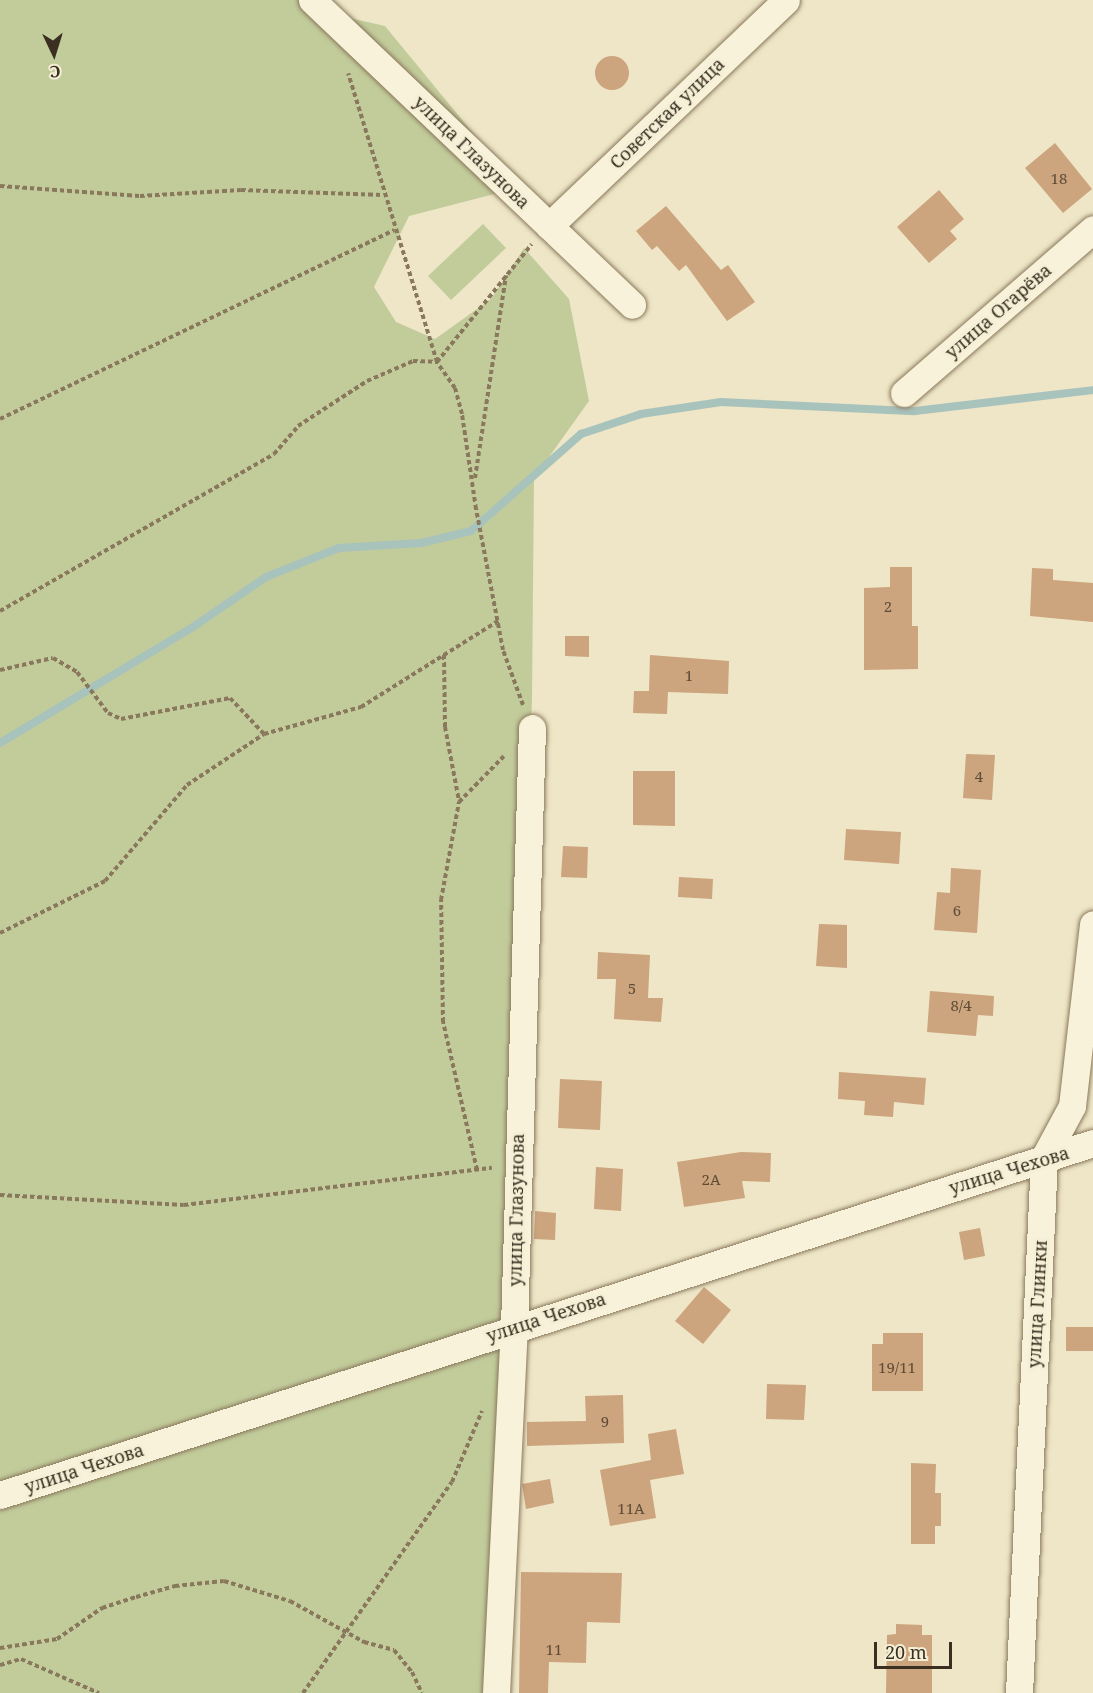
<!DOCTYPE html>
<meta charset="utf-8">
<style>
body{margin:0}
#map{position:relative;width:1093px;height:1693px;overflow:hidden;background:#eee6c7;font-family:"Noto Serif",serif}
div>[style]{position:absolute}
.green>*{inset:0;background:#c2cc9b}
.stream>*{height:8px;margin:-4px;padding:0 4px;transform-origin:4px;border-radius:4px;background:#a8c2bc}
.building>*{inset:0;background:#cca47d}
.round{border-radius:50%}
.path>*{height:4px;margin-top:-2px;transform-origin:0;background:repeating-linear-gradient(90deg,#8a785c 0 4.5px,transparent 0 7.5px)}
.roads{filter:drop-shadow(0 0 2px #8a785c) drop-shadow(0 0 2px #8a785c)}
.minor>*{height:27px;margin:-13.5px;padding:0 13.5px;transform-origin:13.5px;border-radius:13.5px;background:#f9f2da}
span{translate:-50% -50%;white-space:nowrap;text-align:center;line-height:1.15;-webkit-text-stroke:6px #f5efd6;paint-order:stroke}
.number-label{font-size:15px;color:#5e4c37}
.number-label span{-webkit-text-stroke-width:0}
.street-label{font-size:18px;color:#3a2f20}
.north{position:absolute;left:24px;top:24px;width:60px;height:60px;-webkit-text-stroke:4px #f5efd6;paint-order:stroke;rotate:176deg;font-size:16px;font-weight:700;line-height:24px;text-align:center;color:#3a2f20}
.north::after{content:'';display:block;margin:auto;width:21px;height:27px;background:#3a2f20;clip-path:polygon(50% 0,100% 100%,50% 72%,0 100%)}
.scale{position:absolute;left:874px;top:1642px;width:78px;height:27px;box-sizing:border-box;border:3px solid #3a2f20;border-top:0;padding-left:8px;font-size:18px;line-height:21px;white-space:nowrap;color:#3a2f20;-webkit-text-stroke:4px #f5efd6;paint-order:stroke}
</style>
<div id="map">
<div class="green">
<div style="clip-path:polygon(0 0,309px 0,323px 12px,385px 26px,518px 188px,409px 216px,374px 287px,396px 322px,435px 339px,491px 299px,524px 248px,569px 299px,589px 401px,534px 478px,532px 699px,494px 1693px,0 1693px)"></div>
<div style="clip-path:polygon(483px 224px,506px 248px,451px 300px,428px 276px)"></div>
</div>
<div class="stream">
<div style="left:0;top:743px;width:225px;rotate:-31deg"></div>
<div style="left:193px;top:627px;width:88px;rotate:-34.4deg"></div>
<div style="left:266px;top:577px;width:79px;rotate:-21.7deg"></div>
<div style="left:339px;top:548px;width:82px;rotate:-3.5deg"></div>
<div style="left:421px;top:543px;width:51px;rotate:-13.5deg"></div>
<div style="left:471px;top:531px;width:147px;rotate:-41.4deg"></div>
<div style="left:581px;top:434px;width:63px;rotate:-18.4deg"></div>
<div style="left:641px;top:414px;width:81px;rotate:-8.5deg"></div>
<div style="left:721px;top:402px;width:194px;rotate:2.7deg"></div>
<div style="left:915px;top:411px;width:179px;rotate:-6.7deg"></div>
</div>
<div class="building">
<div class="round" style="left:595px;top:56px;width:34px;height:34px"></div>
<div style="clip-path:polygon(1055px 143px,1092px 189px,1063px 213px,1025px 168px)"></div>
<div style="clip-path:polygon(939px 190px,964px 219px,950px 231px,957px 239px,929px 263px,897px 227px)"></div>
<div style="clip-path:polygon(666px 206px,721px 270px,728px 265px,755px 302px,727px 321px,686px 265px,679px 271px,657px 246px,652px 250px,636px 231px)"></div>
<div style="clip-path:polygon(890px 567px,912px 567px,912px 626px,918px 626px,918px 669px,864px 670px,864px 588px,890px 587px)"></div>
<div style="clip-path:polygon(1032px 568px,1053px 569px,1053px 580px,1093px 583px,1093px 622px,1030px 616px)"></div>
<div style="clip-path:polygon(565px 636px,589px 636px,589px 657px,565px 656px)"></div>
<div style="clip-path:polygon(650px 655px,729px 661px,728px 694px,668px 692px,667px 714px,633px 713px,634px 691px,649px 691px)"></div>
<div style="clip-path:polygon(966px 754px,995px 755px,992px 800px,963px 798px)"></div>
<div style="clip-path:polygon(633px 771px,675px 771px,675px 826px,633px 825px)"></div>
<div style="clip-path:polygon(846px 829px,901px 832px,899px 864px,844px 860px)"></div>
<div style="clip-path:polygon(563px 846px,588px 847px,587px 878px,561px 877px)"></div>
<div style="clip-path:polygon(951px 868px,981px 870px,977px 933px,934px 930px,937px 892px,950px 893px)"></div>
<div style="clip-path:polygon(679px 877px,713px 879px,712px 899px,678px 897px)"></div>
<div style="clip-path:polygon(819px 924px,847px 925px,847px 968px,816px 966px)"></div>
<div style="clip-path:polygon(598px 952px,650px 955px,648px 998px,663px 998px,661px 1022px,614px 1019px,616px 979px,597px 979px)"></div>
<div style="clip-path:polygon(930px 991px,994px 996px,993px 1016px,978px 1015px,976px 1036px,927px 1032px)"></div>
<div style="clip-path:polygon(839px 1072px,926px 1078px,924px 1105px,894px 1102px,893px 1117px,864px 1115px,865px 1101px,838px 1099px)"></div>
<div style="clip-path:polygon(560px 1079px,602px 1081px,600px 1130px,558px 1128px)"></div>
<div style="clip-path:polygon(741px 1152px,771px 1153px,770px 1182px,742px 1181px,745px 1198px,684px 1207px,677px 1162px)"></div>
<div style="clip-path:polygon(596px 1167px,623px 1169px,621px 1211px,594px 1209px)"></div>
<div style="clip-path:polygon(535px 1211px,556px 1213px,555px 1240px,534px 1239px)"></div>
<div style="clip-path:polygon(980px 1228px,985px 1256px,964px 1260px,959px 1232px)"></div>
<div style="clip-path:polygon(704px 1287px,731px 1310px,703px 1344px,675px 1321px)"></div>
<div style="clip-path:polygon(1066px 1327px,1093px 1327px,1093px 1351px,1066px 1351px)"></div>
<div style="clip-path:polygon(883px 1333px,923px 1333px,923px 1391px,872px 1391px,872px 1344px,883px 1344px)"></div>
<div style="clip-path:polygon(767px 1384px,806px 1385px,804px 1420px,766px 1419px)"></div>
<div style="clip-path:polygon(623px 1395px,624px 1443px,527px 1446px,527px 1422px,586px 1421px,585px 1396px)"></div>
<div style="clip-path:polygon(676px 1429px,684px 1474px,650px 1480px,656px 1518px,610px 1526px,600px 1470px,651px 1460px,648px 1434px)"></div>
<div style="clip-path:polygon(911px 1463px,936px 1464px,935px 1493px,941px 1493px,941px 1526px,935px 1526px,935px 1544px,911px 1544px)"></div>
<div style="clip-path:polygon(550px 1479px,554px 1503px,526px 1509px,522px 1484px)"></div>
<div style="clip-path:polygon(521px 1572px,622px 1573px,620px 1623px,587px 1622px,586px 1663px,549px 1662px,548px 1693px,519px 1693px)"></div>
<div style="clip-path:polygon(896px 1624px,922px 1625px,922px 1635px,932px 1635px,932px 1693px,886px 1693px,887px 1635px,896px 1634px)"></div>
</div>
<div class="path">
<div style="left:0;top:186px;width:140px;rotate:4.1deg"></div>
<div style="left:140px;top:196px;width:101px;rotate:-3.4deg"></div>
<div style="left:241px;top:190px;width:142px;rotate:2deg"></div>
<div style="left:0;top:419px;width:437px;rotate:-25.6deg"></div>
<div style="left:475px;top:478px;width:205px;rotate:-81.3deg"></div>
<div style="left:0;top:611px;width:316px;rotate:-29.8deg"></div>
<div style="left:274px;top:454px;width:37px;rotate:-49deg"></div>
<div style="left:298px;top:426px;width:82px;rotate:-33.1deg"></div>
<div style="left:367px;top:381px;width:50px;rotate:-23.5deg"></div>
<div style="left:413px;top:361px;width:24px;rotate:2deg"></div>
<div style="left:437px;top:362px;width:302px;rotate:-107.1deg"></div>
<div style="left:444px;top:655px;width:72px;rotate:89.2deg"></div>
<div style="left:445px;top:727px;width:75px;rotate:79.3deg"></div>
<div style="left:0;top:670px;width:54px;rotate:-12.8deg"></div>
<div style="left:53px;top:658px;width:28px;rotate:30deg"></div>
<div style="left:77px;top:672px;width:51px;rotate:52.9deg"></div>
<div style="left:108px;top:713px;width:14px;rotate:25deg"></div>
<div style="left:121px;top:719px;width:111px;rotate:-10.9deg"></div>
<div style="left:230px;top:698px;width:50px;rotate:46.6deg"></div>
<div style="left:523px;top:705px;width:59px;rotate:-110deg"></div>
<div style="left:503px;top:650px;width:144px;rotate:-100.8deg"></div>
<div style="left:476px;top:509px;width:96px;rotate:-98.4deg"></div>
<div style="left:462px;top:414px;width:27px;rotate:-105deg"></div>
<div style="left:455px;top:388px;width:32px;rotate:-125deg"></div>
<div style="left:437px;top:362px;width:151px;rotate:-51.2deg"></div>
<div style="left:0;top:933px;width:117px;rotate:-26.3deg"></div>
<div style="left:105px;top:881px;width:126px;rotate:-49.5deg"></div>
<div style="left:187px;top:785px;width:92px;rotate:-33.5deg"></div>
<div style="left:264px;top:734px;width:101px;rotate:-15.6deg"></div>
<div style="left:361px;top:707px;width:162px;rotate:-32.1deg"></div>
<div style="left:477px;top:1170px;width:152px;rotate:-102.9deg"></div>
<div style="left:443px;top:1022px;width:122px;rotate:-90.9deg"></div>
<div style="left:441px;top:900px;width:100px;rotate:-79.6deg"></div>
<div style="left:459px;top:802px;width:64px;rotate:-45.6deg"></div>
<div style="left:0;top:1195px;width:184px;rotate:3.1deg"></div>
<div style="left:184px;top:1205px;width:310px;rotate:-6.9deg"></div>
<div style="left:0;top:1648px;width:58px;rotate:-9deg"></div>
<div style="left:57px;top:1639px;width:55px;rotate:-34.6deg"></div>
<div style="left:102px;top:1608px;width:36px;rotate:-18deg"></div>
<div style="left:136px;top:1597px;width:41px;rotate:-15.8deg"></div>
<div style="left:175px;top:1586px;width:49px;rotate:-5.8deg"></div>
<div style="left:224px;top:1581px;width:69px;rotate:16.9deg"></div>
<div style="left:290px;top:1601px;width:85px;rotate:29deg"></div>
<div style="left:364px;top:1642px;width:31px;rotate:15deg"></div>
<div style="left:394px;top:1650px;width:28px;rotate:51deg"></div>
<div style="left:412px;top:1672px;width:23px;rotate:65deg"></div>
<div style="left:0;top:1665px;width:22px;rotate:-16deg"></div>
<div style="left:21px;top:1659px;width:85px;rotate:23.6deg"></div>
<div style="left:303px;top:1693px;width:258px;rotate:-54.8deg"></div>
<div style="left:452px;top:1482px;width:77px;rotate:-67.1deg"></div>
</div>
<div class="roads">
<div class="minor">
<div style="left:312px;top:0;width:442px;rotate:43.6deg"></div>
<div style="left:549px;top:226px;width:327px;rotate:-43.6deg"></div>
<div style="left:904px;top:393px;width:250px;rotate:-40.9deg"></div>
<div style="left:0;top:1495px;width:1148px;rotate:-17.85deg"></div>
<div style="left:496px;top:1693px;width:366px;rotate:-87.2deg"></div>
<div style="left:514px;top:1327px;width:599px;rotate:-88.28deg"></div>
<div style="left:1019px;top:1693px;width:536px;rotate:-87.32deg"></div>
<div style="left:1044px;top:1158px;width:59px;rotate:-61.7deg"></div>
<div style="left:1072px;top:1106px;width:183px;rotate:-83.4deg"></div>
</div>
</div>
<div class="number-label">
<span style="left:1059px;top:179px">18</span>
<span style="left:888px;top:607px">2</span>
<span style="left:689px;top:676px">1</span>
<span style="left:979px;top:777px">4</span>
<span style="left:957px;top:911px">6</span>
<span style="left:632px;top:989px">5</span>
<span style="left:961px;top:1006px">8/4</span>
<span style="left:711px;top:1180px">2А</span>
<span style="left:897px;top:1368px">19/11</span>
<span style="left:605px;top:1422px">9</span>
<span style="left:631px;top:1509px">11А</span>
<span style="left:554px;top:1650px">11</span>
</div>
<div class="street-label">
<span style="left:667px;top:113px;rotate:-44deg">Советская улица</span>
<span style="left:472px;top:152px;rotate:44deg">улица Глазунова</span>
<span style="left:998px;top:311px;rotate:-41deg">улица Огарёва</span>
<span style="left:1009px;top:1170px;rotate:-17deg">улица Чехова</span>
<span style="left:516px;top:1210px;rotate:-89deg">улица Глазунова</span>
<span style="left:1037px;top:1304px;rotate:-87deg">улица Глинки</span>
<span style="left:546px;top:1317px;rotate:-18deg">улица Чехова</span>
<span style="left:84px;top:1468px;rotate:-18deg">улица Чехова</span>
</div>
<div class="north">С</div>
<div class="scale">20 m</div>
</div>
